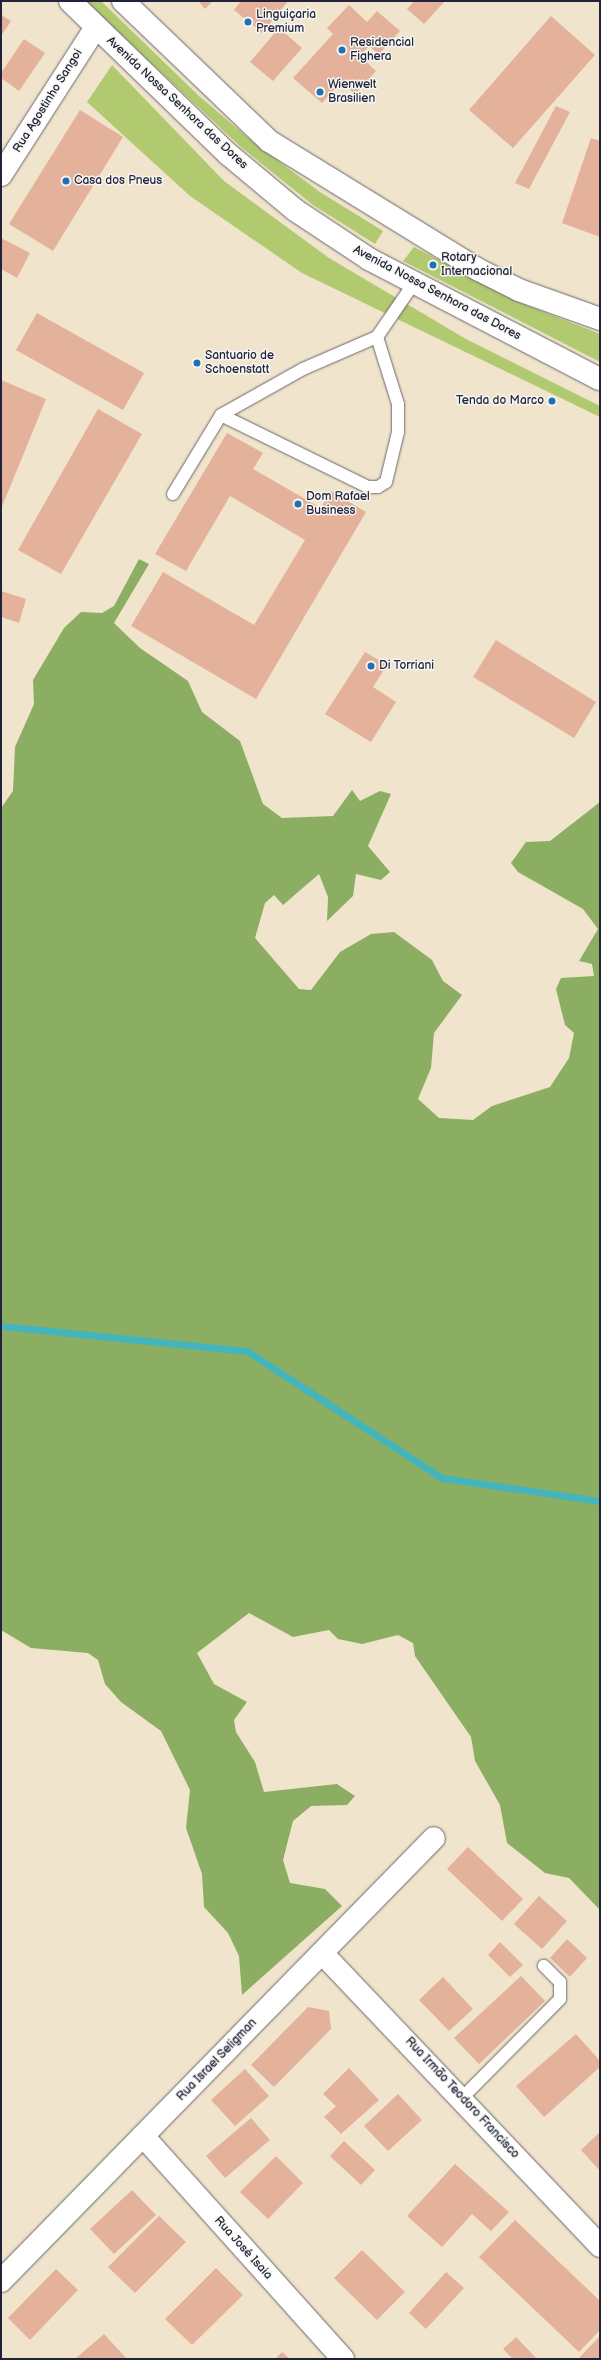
<!DOCTYPE html>
<meta charset="utf-8">
<style>
body{margin:0}
#map{position:relative;width:601px;height:2360px;overflow:hidden;background:#f1e4cc;font-family:"Balsamiq Sans",sans-serif}
div>[style]{position:absolute}
.green>*{inset:0;background:#b1ca70}
.forest>*{inset:0;background:#8cae62}
.stream>*{height:7px;margin:-3.5px;padding:0 3.5px;transform-origin:3.5px;border-radius:3.5px;background:#44b4bd}
.building>*{inset:0;background:#e4b19a}
.roads{filter:drop-shadow(0 0 1px #6a666e) drop-shadow(0 0 1px #6a666e)}
.service>*{height:12px;margin:-6px;padding:0 6px;transform-origin:6px;border-radius:6px;background:#fff}
.minor>*{height:22px;margin:-11px;padding:0 11px;transform-origin:11px;border-radius:11px;background:#fff}
.tertiary>*{height:22px;margin:-11px;padding:0 11px;transform-origin:11px;border-radius:11px;background:#fff}
.primary>*{height:22px;margin:-11px;padding:0 11px;transform-origin:11px;border-radius:11px;background:#fff}
.dots>*{width:11px;height:11px;translate:-50% -50%;box-sizing:border-box;border:2px solid #f6f6f2;border-radius:50%}
span{translate:-50% -50%;white-space:nowrap;text-align:center;line-height:1.15;-webkit-text-stroke:3px #f6f6f2;paint-order:stroke}
.poi-label{font-size:12px;color:#22223b}
.left{translate:0 -50%;text-align:left}
.right{translate:-100% -50%;text-align:right}
.street-label{font-size:12px;color:#22223b}
.frame{position:absolute;inset:0;border:2px solid #22223b;pointer-events:none}
</style>
<div id="map">
<div class="green">
<div style="clip-path:polygon(85px 1px,101px 1px,199px 96px,253px 142px,320px 192px,383px 231px,375px 244px,313px 205px,241px 147px)"></div>
<div style="clip-path:polygon(112px 65px,224px 181px,329px 258px,466px 339px,600px 406px,600px 417px,302px 273px,190px 196px,87px 102px)"></div>
<div style="clip-path:polygon(414px 247px,526px 305px,600px 334px,600px 362px,403px 261px)"></div>
</div>
<div class="forest">
<div style="clip-path:polygon(139px 559px,149px 564px,114px 623px,140px 648px,188px 681px,202px 712px,240px 741px,263px 804px,282px 818px,333px 816px,352px 790px,360px 801px,380px 791px,391px 794px,368px 846px,390px 872px,381px 880px,356px 874px,353px 896px,327px 921px,328px 897px,319px 874px,283px 905px,274px 895px,265px 903px,255px 938px,299px 989px,311px 990px,340px 952px,371px 934px,394px 932px,432px 960px,443px 981px,462px 995px,434px 1033px,431px 1068px,418px 1099px,439px 1118px,473px 1120px,492px 1106px,550px 1087px,569px 1058px,574px 1033px,565px 1025px,556px 989px,561px 978px,594px 976px,592px 964px,579px 961px,598px 929px,583px 909px,518px 872px,511px 863px,526px 842px,550px 841px,600px 802px,600px 1910px,569px 1878px,545px 1873px,507px 1843px,500px 1805px,475px 1761px,471px 1737px,415px 1656px,413px 1643px,398px 1635px,362px 1644px,338px 1639px,329px 1630px,293px 1637px,249px 1613px,197px 1653px,214px 1684px,247px 1702px,234px 1720px,236px 1732px,255px 1762px,264px 1792px,337px 1784px,355px 1796px,347px 1805px,311px 1806px,293px 1821px,283px 1860px,290px 1883px,325px 1889px,342px 1906px,242px 1995px,239px 1956px,228px 1933px,204px 1907px,202px 1874px,186px 1828px,190px 1790px,161px 1731px,121px 1702px,105px 1684px,98px 1660px,88px 1653px,31px 1648px,1px 1630px,1px 808px,13px 791px,15px 747px,34px 704px,33px 680px,64px 628px,81px 612px,102px 613px,114px 606px)"></div>
</div>
<div class="stream">
<div style="left:1px;top:1326px;width:247px;rotate:5.8deg"></div>
<div style="left:247px;top:1351px;width:233px;rotate:33.1deg"></div>
<div style="left:442px;top:1478px;width:160px;rotate:8.3deg"></div>
</div>
<div class="building">
<div style="clip-path:polygon(198px 1px,213px 1px,205px 9px)"></div>
<div style="clip-path:polygon(241px 1px,288px 1px,262px 33px,234px 10px)"></div>
<div style="clip-path:polygon(414px 1px,445px 1px,424px 24px,407px 9px)"></div>
<div style="clip-path:polygon(349px 5px,367px 22px,377px 11px,400px 31px,379px 54px,369px 46px,360px 56px,376px 71px,355px 94px,341px 82px,322px 103px,293px 78px,333px 34px,327px 28px)"></div>
<div style="clip-path:polygon(1px 15px,11px 21px,1px 36px)"></div>
<div style="clip-path:polygon(551px 16px,595px 55px,513px 148px,469px 110px)"></div>
<div style="clip-path:polygon(279px 28px,302px 48px,273px 81px,250px 62px)"></div>
<div style="clip-path:polygon(24px 39px,45px 53px,19px 91px,1px 78px,1px 73px)"></div>
<div style="clip-path:polygon(556px 106px,570px 112px,529px 189px,515px 183px)"></div>
<div style="clip-path:polygon(80px 110px,123px 137px,53px 251px,9px 224px)"></div>
<div style="clip-path:polygon(591px 138px,600px 141px,600px 237px,562px 223px)"></div>
<div style="clip-path:polygon(1px 238px,30px 253px,17px 278px,1px 269px)"></div>
<div style="clip-path:polygon(37px 313px,144px 373px,123px 410px,16px 350px)"></div>
<div style="clip-path:polygon(1px 380px,46px 399px,1px 509px)"></div>
<div style="clip-path:polygon(98px 409px,142px 434px,61px 574px,18px 550px)"></div>
<div style="clip-path:polygon(227px 433px,263px 453px,253px 469px,321px 508px,331px 491px,366px 512px,256px 699px,131px 626px,163px 572px,254px 625px,305px 540px,230px 496px,186px 571px,155px 554px)"></div>
<div style="clip-path:polygon(1px 591px,26px 599px,19px 623px,1px 617px)"></div>
<div style="clip-path:polygon(496px 640px,596px 702px,574px 738px,473px 677px)"></div>
<div style="clip-path:polygon(365px 652px,387px 665px,373px 687px,396px 702px,371px 742px,325px 714px)"></div>
<div style="clip-path:polygon(468px 1847px,523px 1899px,502px 1921px,447px 1869px)"></div>
<div style="clip-path:polygon(539px 1896px,567px 1921px,542px 1949px,514px 1924px)"></div>
<div style="clip-path:polygon(567px 1939px,587px 1958px,570px 1977px,550px 1958px)"></div>
<div style="clip-path:polygon(500px 1942px,523px 1965px,510px 1977px,488px 1955px)"></div>
<div style="clip-path:polygon(521px 1976px,545px 2001px,479px 2064px,454px 2038px)"></div>
<div style="clip-path:polygon(443px 1977px,473px 2009px,449px 2031px,419px 2000px)"></div>
<div style="clip-path:polygon(308px 2007px,329px 2011px,331px 2029px,274px 2087px,251px 2065px)"></div>
<div style="clip-path:polygon(576px 2034px,600px 2061px,600px 2067px,544px 2117px,516px 2086px)"></div>
<div style="clip-path:polygon(349px 2068px,379px 2100px,341px 2134px,324px 2117px,336px 2106px,323px 2094px)"></div>
<div style="clip-path:polygon(245px 2069px,269px 2096px,235px 2126px,211px 2100px)"></div>
<div style="clip-path:polygon(398px 2094px,422px 2120px,388px 2151px,364px 2126px)"></div>
<div style="clip-path:polygon(251px 2118px,270px 2140px,225px 2178px,206px 2156px)"></div>
<div style="clip-path:polygon(600px 2132px,600px 2171px,581px 2150px)"></div>
<div style="clip-path:polygon(344px 2141px,375px 2170px,361px 2185px,330px 2156px)"></div>
<div style="clip-path:polygon(276px 2156px,303px 2183px,268px 2219px,240px 2192px)"></div>
<div style="clip-path:polygon(455px 2164px,509px 2212px,491px 2231px,472px 2214px,442px 2247px,407px 2216px)"></div>
<div style="clip-path:polygon(132px 2190px,156px 2215px,114px 2254px,90px 2229px)"></div>
<div style="clip-path:polygon(159px 2216px,186px 2242px,135px 2293px,108px 2267px)"></div>
<div style="clip-path:polygon(515px 2220px,600px 2301px,600px 2330px,579px 2352px,479px 2257px)"></div>
<div style="clip-path:polygon(362px 2250px,405px 2292px,377px 2320px,334px 2278px)"></div>
<div style="clip-path:polygon(216px 2268px,243px 2295px,192px 2345px,165px 2319px)"></div>
<div style="clip-path:polygon(56px 2269px,78px 2290px,30px 2340px,8px 2318px)"></div>
<div style="clip-path:polygon(446px 2272px,464px 2288px,426px 2329px,409px 2313px)"></div>
<div style="clip-path:polygon(104px 2334px,127px 2359px,75px 2359px)"></div>
<div style="clip-path:polygon(600px 2336px,600px 2359px,578px 2359px)"></div>
<div style="clip-path:polygon(516px 2337px,537px 2359px,513px 2359px,503px 2349px)"></div>
<div style="clip-path:polygon(282px 2352px,290px 2359px,275px 2359px)"></div>
</div>
<div class="roads">
<div class="service">
<div style="left:221px;top:415px;width:164px;rotate:26.1deg"></div>
<div style="left:368px;top:487px;width:10px"></div>
<div style="left:378px;top:487px;width:9px;rotate:-32deg"></div>
<div style="left:386px;top:482px;width:51px;rotate:-76.5deg"></div>
<div style="left:398px;top:432px;width:28px;rotate:-90deg"></div>
<div style="left:398px;top:404px;width:70px;rotate:-107.4deg"></div>
<div style="left:173px;top:494px;width:92px;rotate:-58.7deg"></div>
<div style="left:221px;top:415px;width:94px;rotate:-29.3deg"></div>
<div style="left:303px;top:369px;width:81px;rotate:-23.4deg"></div>
<div style="left:377px;top:337px;width:65px;rotate:-55.6deg"></div>
<div style="left:463px;top:2097px;width:138px;rotate:-45.3deg"></div>
<div style="left:560px;top:1999px;width:17px;rotate:-90deg"></div>
<div style="left:560px;top:1982px;width:23px;rotate:-135deg"></div>
</div>
<div class="minor">
<div style="left:322px;top:1953px;width:404px;rotate:46.5deg"></div>
<div style="left:143px;top:2136px;width:300px;rotate:48.1deg"></div>
<div style="left:1px;top:2281px;width:619px;rotate:-45.65deg"></div>
</div>
<div class="tertiary">
<div style="left:1px;top:175px;width:176px;rotate:-57.3deg"></div>
</div>
<div class="primary">
<div style="left:70px;top:1px;width:220px;rotate:44.1deg"></div>
<div style="left:228px;top:154px;width:87px;rotate:39.9deg"></div>
<div style="left:295px;top:210px;width:89px;rotate:33.5deg"></div>
<div style="left:369px;top:259px;width:260px;rotate:27.5deg"></div>
<div style="left:123px;top:1px;width:202px;rotate:43.8deg"></div>
<div style="left:269px;top:141px;width:246px;rotate:31.6deg"></div>
<div style="left:479px;top:270px;width:45px;rotate:26.6deg"></div>
<div style="left:519px;top:290px;width:86px;rotate:19.7deg"></div>
</div>
</div>
<div class="dots">
<div style="left:248px;top:22px;background:#1f6fb2"></div>
<div style="left:342px;top:50px;background:#1f6fb2"></div>
<div style="left:320px;top:92px;background:#1f6fb2"></div>
<div style="left:66px;top:181px;background:#1f6fb2"></div>
<div style="left:433px;top:265px;background:#1f6fb2"></div>
<div style="left:197px;top:363px;background:#1f6fb2"></div>
<div style="left:552px;top:401px;background:#1f6fb2"></div>
<div style="left:298px;top:504px;background:#1f6fb2"></div>
<div style="left:371px;top:666px;background:#1f6fb2"></div>
</div>
<div class="poi-label">
<span class="left" style="left:256px;top:22px">Linguiçaria<br>Premium</span>
<span class="left" style="left:350px;top:50px">Residencial<br>Fighera</span>
<span class="left" style="left:328px;top:92px">Wienwelt<br>Brasilien</span>
<span class="left" style="left:74px;top:181px">Casa dos Pneus</span>
<span class="left" style="left:441px;top:265px">Rotary<br>Internacional</span>
<span class="left" style="left:205px;top:363px">Santuario de<br>Schoenstatt</span>
<span class="right" style="left:544px;top:401px">Tenda do Marco</span>
<span class="left" style="left:306px;top:504px">Dom Rafael<br>Business</span>
<span class="left" style="left:379px;top:666px">Di Torriani</span>
</div>
<div class="street-label">
<span style="left:48px;top:101px;rotate:-58deg">Rua Agostinho Sangoi</span>
<span style="left:177px;top:103px;rotate:43deg">Avenida Nossa Senhora das Dores</span>
<span style="left:437px;top:293px;rotate:28deg">Avenida Nossa Senhora das Dores</span>
<span style="left:217px;top:2060px;rotate:-46deg">Rua Israel Seligman</span>
<span style="left:462px;top:2098px;rotate:47deg">Rua Irmão Teodoro Francisco</span>
<span style="left:243px;top:2248px;rotate:48deg">Rua José Isaia</span>
</div>
<div class="frame"></div>
</div>
